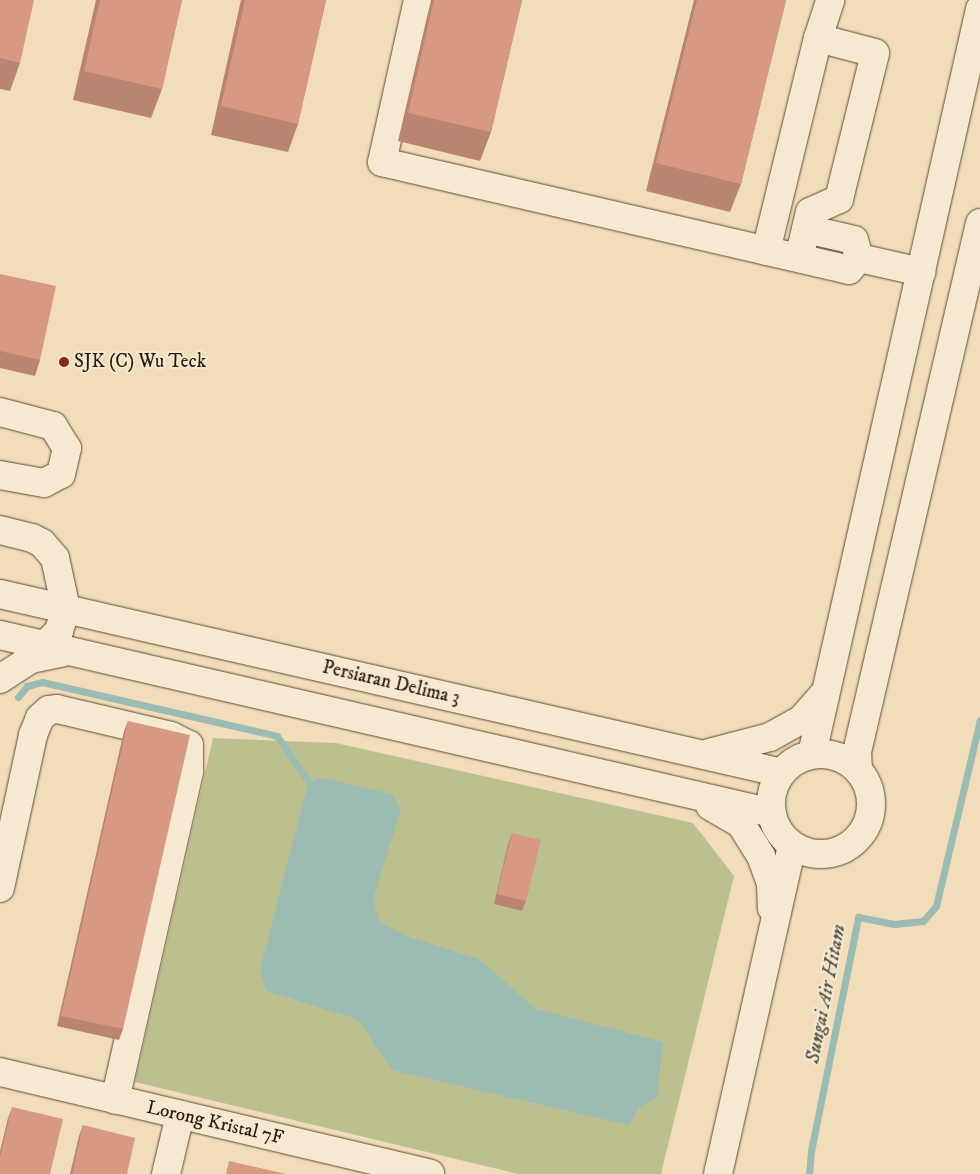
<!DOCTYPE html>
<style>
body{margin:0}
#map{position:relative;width:980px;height:1174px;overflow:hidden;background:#f1ddba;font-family:"IM FELL DW Pica",serif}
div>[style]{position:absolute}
.green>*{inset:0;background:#bcc08f}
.water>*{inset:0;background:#9bbbb3}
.stream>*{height:7px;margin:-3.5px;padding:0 3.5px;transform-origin:3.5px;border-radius:3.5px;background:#9bbbb3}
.roads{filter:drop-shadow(0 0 1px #5d4b34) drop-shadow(0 0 1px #5d4b34)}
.minor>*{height:28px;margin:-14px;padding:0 14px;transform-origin:14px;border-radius:14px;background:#f6e9d2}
.minor>.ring{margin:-14px;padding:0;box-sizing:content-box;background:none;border:28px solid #f6e9d2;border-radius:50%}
.wall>*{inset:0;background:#b98470}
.building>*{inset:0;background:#d79982}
.dots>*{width:14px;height:14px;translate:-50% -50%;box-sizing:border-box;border:2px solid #f6e9d2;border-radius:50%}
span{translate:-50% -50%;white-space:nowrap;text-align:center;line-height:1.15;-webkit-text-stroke:4px #f6e9d2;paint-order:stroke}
.poi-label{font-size:19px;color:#2c1a08}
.left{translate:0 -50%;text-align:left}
.street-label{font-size:19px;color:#2c1a08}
.water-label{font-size:20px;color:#535244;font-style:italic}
</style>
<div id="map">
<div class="green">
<div style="clip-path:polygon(213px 738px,336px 743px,693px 823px,734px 876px,661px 1174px,518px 1174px,135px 1082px)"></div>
</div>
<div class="water">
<div style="clip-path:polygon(318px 777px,392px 794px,401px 809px,373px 899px,379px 921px,403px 935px,479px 959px,536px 1009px,663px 1042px,657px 1097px,638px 1109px,629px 1125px,392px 1070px,357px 1019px,266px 991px,260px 970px,306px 791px)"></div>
</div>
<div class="stream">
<div style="left:18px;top:697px;width:14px;rotate:-51deg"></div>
<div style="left:27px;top:686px;width:16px;rotate:-15deg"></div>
<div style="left:42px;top:682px;width:241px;rotate:12.9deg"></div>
<div style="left:277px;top:736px;width:60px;rotate:55.2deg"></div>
<div style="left:809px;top:1174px;width:23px;rotate:-85deg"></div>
<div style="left:811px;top:1151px;width:239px;rotate:-78.6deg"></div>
<div style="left:858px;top:917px;width:37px;rotate:11deg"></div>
<div style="left:894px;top:924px;width:29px;rotate:-6deg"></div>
<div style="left:923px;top:921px;width:20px;rotate:-49deg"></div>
<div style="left:936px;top:906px;width:191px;rotate:-76.7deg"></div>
</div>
<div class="roads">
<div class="minor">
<div style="left:418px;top:0;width:166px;rotate:102.5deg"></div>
<div style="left:382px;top:162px;width:479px;rotate:13deg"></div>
<div style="left:849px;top:270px;width:16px;rotate:-50deg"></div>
<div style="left:806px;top:229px;width:49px;rotate:12.9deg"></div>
<div style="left:854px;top:240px;width:19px;rotate:74deg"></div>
<div style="left:766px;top:251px;width:219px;rotate:-76.3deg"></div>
<div style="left:799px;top:258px;width:47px;rotate:-76.6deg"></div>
<div style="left:810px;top:212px;width:32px;rotate:-24deg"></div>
<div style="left:839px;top:199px;width:150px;rotate:-76.1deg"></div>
<div style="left:875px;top:53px;width:59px;rotate:-165.3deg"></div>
<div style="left:818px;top:38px;width:40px;rotate:-72deg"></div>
<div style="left:859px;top:258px;width:64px;rotate:12.7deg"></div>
<div style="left:0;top:412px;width:55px;rotate:14.8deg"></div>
<div style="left:53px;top:426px;width:26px;rotate:58deg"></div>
<div style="left:67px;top:448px;width:27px;rotate:103deg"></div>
<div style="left:61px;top:474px;width:19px;rotate:152deg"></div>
<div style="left:44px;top:483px;width:45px;rotate:-169.7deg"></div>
<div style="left:0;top:530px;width:33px;rotate:14deg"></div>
<div style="left:32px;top:538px;width:11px;rotate:27deg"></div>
<div style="left:42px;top:543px;width:20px;rotate:49deg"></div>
<div style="left:55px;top:558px;width:52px;rotate:77.8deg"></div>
<div style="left:66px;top:609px;width:23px;rotate:108deg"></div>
<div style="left:59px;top:631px;width:20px;rotate:135deg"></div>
<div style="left:0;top:594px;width:802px;rotate:12.89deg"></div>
<div style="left:0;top:635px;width:792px;rotate:12.98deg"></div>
<div style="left:0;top:679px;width:37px;rotate:-33deg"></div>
<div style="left:31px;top:659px;width:34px;rotate:-12deg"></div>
<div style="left:709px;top:753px;width:63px;rotate:-14.7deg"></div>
<div style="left:770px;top:737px;width:37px;rotate:-29deg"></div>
<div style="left:802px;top:719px;width:35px;rotate:-49deg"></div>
<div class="ring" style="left:771px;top:754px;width:72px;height:72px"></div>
<div style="left:812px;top:754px;width:764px;rotate:-77.29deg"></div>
<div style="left:858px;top:770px;width:18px;rotate:-93deg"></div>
<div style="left:857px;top:752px;width:543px;rotate:-76.91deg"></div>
<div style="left:710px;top:806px;width:36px;rotate:30deg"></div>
<div style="left:741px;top:824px;width:38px;rotate:58deg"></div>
<div style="left:761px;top:856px;width:29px;rotate:70deg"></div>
<div style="left:771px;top:883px;width:25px;rotate:88deg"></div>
<div style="left:0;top:888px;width:157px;rotate:-77.8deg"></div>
<div style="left:33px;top:735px;width:18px;rotate:-68deg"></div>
<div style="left:40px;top:718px;width:12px;rotate:-42deg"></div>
<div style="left:49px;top:710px;width:8px;rotate:-7deg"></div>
<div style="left:57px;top:709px;width:117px;rotate:13.3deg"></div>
<div style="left:171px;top:736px;width:20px;rotate:27deg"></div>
<div style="left:189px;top:745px;width:27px;rotate:90deg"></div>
<div style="left:189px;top:772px;width:336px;rotate:102.7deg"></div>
<div style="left:0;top:1072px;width:442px;rotate:13.3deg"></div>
<div style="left:166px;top:1174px;width:61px;rotate:-76.7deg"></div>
<div style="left:718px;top:1174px;width:337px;rotate:-77.3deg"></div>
</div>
</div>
<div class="wall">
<div style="clip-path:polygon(0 0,20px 63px,10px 91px,0 89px)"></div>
<div style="clip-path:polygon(96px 0,182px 0,162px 89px,151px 118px,73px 100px)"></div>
<div style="clip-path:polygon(241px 0,326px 0,298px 124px,288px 152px,211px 135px)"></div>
<div style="clip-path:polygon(431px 0,522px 0,491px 132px,480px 161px,398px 141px)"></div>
<div style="clip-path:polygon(694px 0,786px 0,741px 184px,730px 212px,646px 191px)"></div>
<div style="clip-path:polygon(0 274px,40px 360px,35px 376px,0 368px)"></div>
<div style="clip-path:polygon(128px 721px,123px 1029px,119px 1040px,57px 1026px,124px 731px)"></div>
<div style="clip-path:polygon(512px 833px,526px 901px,522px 911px,494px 904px,508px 844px)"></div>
<div style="clip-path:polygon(12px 1107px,0 1174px,0 1151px,8px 1118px)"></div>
<div style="clip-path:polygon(83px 1125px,127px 1174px,70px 1174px,79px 1136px)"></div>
</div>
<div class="building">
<div style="clip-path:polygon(0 0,34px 0,20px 63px,0 58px)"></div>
<div style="clip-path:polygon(100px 0,182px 0,162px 89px,84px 71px)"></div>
<div style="clip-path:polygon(245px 0,326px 0,298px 124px,221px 106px)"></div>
<div style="clip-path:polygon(434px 0,522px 0,491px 132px,408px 113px)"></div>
<div style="clip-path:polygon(697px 0,786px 0,741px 184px,656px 163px)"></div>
<div style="clip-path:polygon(0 274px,56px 286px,40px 360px,0 351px)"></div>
<div style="clip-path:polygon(128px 721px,190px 735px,123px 1029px,61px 1016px)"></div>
<div style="clip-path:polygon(512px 833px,541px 840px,526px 901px,497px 894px)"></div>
<div style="clip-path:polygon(12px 1107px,63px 1119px,50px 1174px,0 1174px,0 1157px)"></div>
<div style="clip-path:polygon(83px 1125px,135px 1138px,127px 1174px,72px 1174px)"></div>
<div style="clip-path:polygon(229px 1161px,286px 1174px,226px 1174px)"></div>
</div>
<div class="dots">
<div style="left:64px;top:362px;background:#8f2418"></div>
</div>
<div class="poi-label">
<span class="left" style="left:74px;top:362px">SJK (C) Wu Teck</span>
</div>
<div class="street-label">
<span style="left:391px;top:683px;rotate:13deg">Persiaran Delima 3</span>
<span style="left:215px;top:1123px;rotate:13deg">Lorong Kristal 7F</span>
</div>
<div class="water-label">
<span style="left:826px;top:994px;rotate:-79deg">Sungai Air Hitam</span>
</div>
</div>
